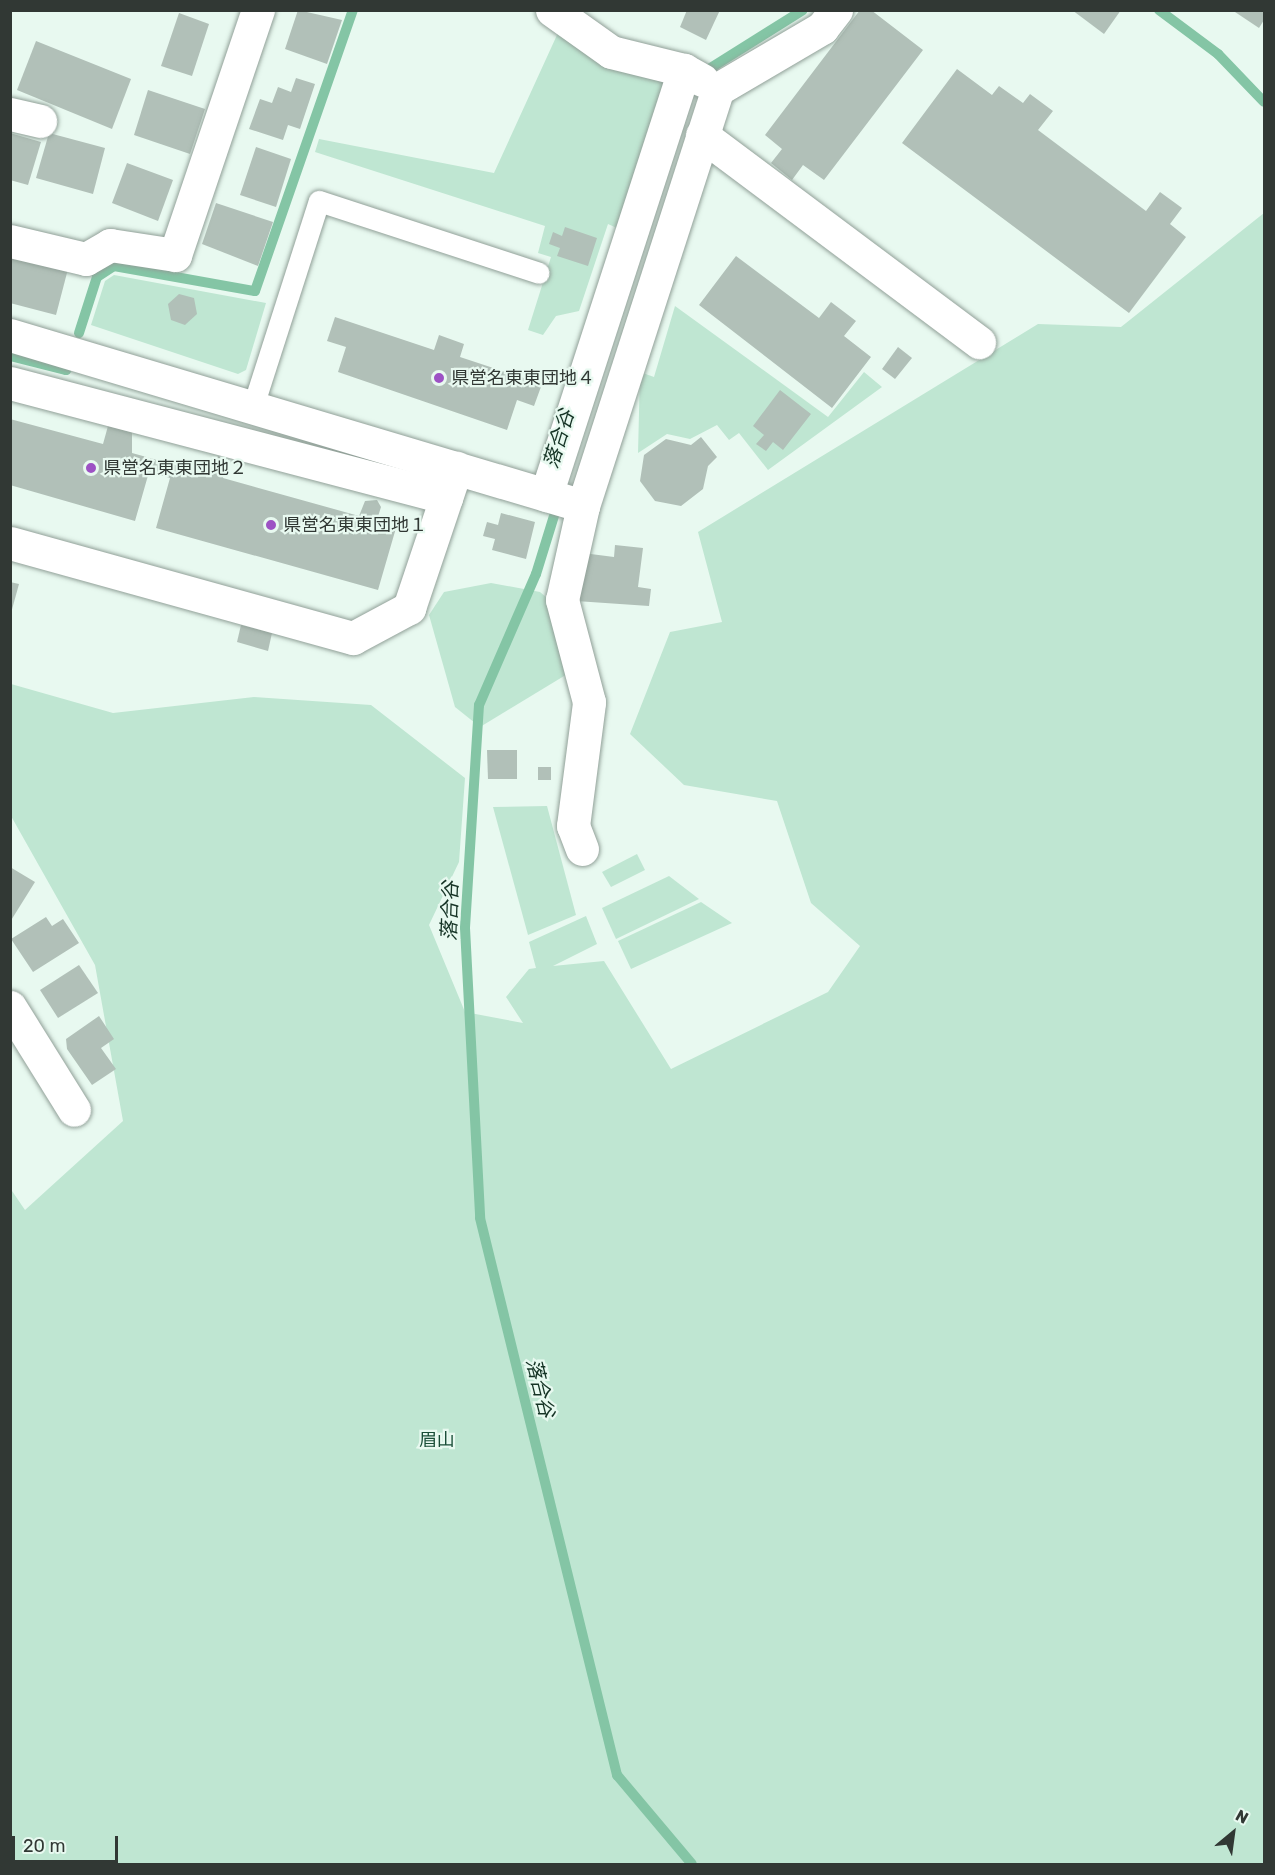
<!DOCTYPE html>
<meta charset="utf-8">
<style>
body{margin:0}
#map{position:relative;width:1275px;height:1875px;overflow:hidden;background:#e8f9f0;font-family:Rubik,"Noto Sans JP",sans-serif}
div>[style]{position:absolute}
.green>*{inset:0;background:#bfe6d2}
.stream>*{height:10px;margin:-5px;padding:0 5px;transform-origin:5px;border-radius:5px;background:#84c5a5}
.building>*{inset:0;background:#b1c0b8}
.roads{filter:drop-shadow(0 0 2px #91a098) drop-shadow(0 0 2px #91a098)}
.lane>*{height:21px;margin:-10.5px;padding:0 10.5px;transform-origin:10.5px;border-radius:10.5px;background:#fff}
.street>*{height:33px;margin:-16.5px;padding:0 16.5px;transform-origin:16.5px;border-radius:16.5px;background:#fff}
.dots>*{width:16px;height:16px;translate:-50% -50%;box-sizing:border-box;border:3px solid #e8f9f0;border-radius:50%}
span{translate:-50% -50%;white-space:nowrap;text-align:center;line-height:1.15;-webkit-text-stroke:4.5px #e8f9f0;paint-order:stroke}
.poi-label{font-size:18px;color:#313834}
.left{translate:0 -50%;text-align:left}
.park-label{font-size:18px;color:#194d37}
.water-label{font-size:20px;color:#153325;font-style:italic}
.frame{position:absolute;inset:0;border:12px solid #313834;pointer-events:none}
.north{position:absolute;left:1203px;top:1803px;width:60px;height:60px;-webkit-text-stroke:4px #e8f9f0;paint-order:stroke;rotate:29deg;font-size:16px;font-weight:700;line-height:24px;text-align:center;color:#313834}
.north::after{content:'';display:block;margin:auto;width:21px;height:27px;background:#313834;clip-path:polygon(50% 0,100% 100%,50% 72%,0 100%)}
.scale{position:absolute;left:12px;top:1836px;width:106px;height:27px;box-sizing:border-box;border:3px solid #313834;border-top:0;padding-left:8px;font-size:18px;line-height:21px;white-space:nowrap;color:#313834;-webkit-text-stroke:4px #e8f9f0;paint-order:stroke}
</style>
<div id="map">
<div class="green">
<div style="clip-path:polygon(562px 24px,611px 67px,668px 83px,619px 229px,608px 224px,579px 311px,556px 316px,543px 335px,528px 330px,551px 257px,538px 253px,545px 226px,315px 152px,319px 139px,494px 173px)"></div>
<div style="clip-path:polygon(1264px 213px,1264px 1864px,11px 1864px,10px 1188px,25px 1210px,123px 1121px,95px 965px,11px 816px,11px 684px,113px 713px,254px 697px,371px 705px,465px 778px,459px 862px,429px 925px,465px 1012px,523px 1023px,506px 997px,529px 969px,536px 968px,529px 942px,586px 916px,597px 944px,553px 966px,604px 961px,671px 1069px,828px 992px,860px 946px,811px 903px,777px 801px,684px 785px,630px 734px,670px 632px,722px 622px,698px 532px,1038px 324px,1121px 327px)"></div>
<div style="clip-path:polygon(114px 275px,266px 303px,246px 370px,238px 374px,91px 325px,105px 281px)"></div>
<div style="clip-path:polygon(675px 306px,828px 417px,864px 372px,882px 387px,768px 470px,739px 433px,729px 440px,717px 425px,690px 439px,667px 434px,638px 453px,640px 372px,654px 377px)"></div>
<div style="clip-path:polygon(491px 583px,540px 592px,558px 607px,569px 673px,480px 727px,455px 707px,429px 615px,444px 592px)"></div>
<div style="clip-path:polygon(547px 806px,576px 915px,528px 935px,493px 807px)"></div>
<div style="clip-path:polygon(637px 854px,645px 870px,611px 887px,602px 872px)"></div>
<div style="clip-path:polygon(669px 876px,699px 899px,616px 939px,602px 908px)"></div>
<div style="clip-path:polygon(701px 902px,732px 923px,631px 969px,618px 941px)"></div>
</div>
<div class="stream">
<div style="left:1159px;top:10px;width:74px;rotate:36.7deg"></div>
<div style="left:1218px;top:54px;width:66px;rotate:46.2deg"></div>
<div style="left:701px;top:74px;width:120px;rotate:-32.1deg"></div>
<div style="left:79px;top:333px;width:59px;rotate:-72.2deg"></div>
<div style="left:97px;top:277px;width:20px;rotate:-33deg"></div>
<div style="left:114px;top:266px;width:143px;rotate:10.1deg"></div>
<div style="left:255px;top:291px;width:298px;rotate:-70.8deg"></div>
<div style="left:10px;top:356px;width:58px;rotate:14deg"></div>
<div style="left:66px;top:370px;width:6px;rotate:-72deg"></div>
<div style="left:558px;top:503px;width:74px;rotate:107.2deg"></div>
<div style="left:536px;top:574px;width:143px;rotate:113.5deg"></div>
<div style="left:479px;top:705px;width:223px;rotate:93.6deg"></div>
<div style="left:465px;top:928px;width:290px;rotate:87deg"></div>
<div style="left:480px;top:1218px;width:574px;rotate:76.18deg"></div>
<div style="left:617px;top:1775px;width:116px;rotate:49.9deg"></div>
</div>
<div class="building">
<div style="clip-path:polygon(298px 10px,342px 20px,327px 64px,285px 49px)"></div>
<div style="clip-path:polygon(687px 10px,720px 10px,706px 40px,680px 27px)"></div>
<div style="clip-path:polygon(860px 10px,871px 10px,923px 50px,824px 180px,803px 165px,792px 180px,771px 163px,782px 149px,765px 135px)"></div>
<div style="clip-path:polygon(1072px 10px,1121px 10px,1104px 34px)"></div>
<div style="clip-path:polygon(1232px 10px,1264px 10px,1264px 20px,1259px 28px)"></div>
<div style="clip-path:polygon(179px 13px,209px 24px,192px 76px,161px 66px)"></div>
<div style="clip-path:polygon(36px 41px,131px 79px,112px 129px,17px 90px)"></div>
<div style="clip-path:polygon(957px 69px,992px 95px,999px 86px,1023px 103px,1030px 94px,1053px 111px,1038px 130px,1146px 211px,1160px 192px,1182px 208px,1170px 224px,1186px 237px,1129px 313px,902px 143px)"></div>
<div style="clip-path:polygon(296px 78px,315px 84px,300px 129px,288px 125px,283px 140px,249px 129px,260px 99px,272px 103px,278px 87px,291px 92px)"></div>
<div style="clip-path:polygon(148px 90px,205px 109px,190px 154px,134px 135px)"></div>
<div style="clip-path:polygon(10px 133px,41px 142px,28px 185px,10px 180px)"></div>
<div style="clip-path:polygon(49px 133px,105px 148px,93px 194px,36px 178px)"></div>
<div style="clip-path:polygon(256px 147px,291px 159px,276px 207px,240px 195px)"></div>
<div style="clip-path:polygon(127px 163px,173px 180px,158px 221px,112px 203px)"></div>
<div style="clip-path:polygon(216px 203px,273px 222px,258px 266px,202px 244px)"></div>
<div style="clip-path:polygon(565px 227px,597px 238px,588px 266px,557px 256px,560px 248px,549px 244px,553px 232px,562px 236px)"></div>
<div style="clip-path:polygon(12px 254px,68px 269px,56px 315px,10px 303px)"></div>
<div style="clip-path:polygon(736px 256px,819px 318px,831px 302px,856px 321px,844px 336px,871px 357px,832px 408px,699px 305px)"></div>
<div style="clip-path:polygon(179px 294px,194px 298px,197px 314px,185px 325px,171px 320px,168px 304px)"></div>
<div style="clip-path:polygon(335px 317px,434px 350px,439px 335px,464px 344px,460px 357px,542px 384px,534px 406px,517px 400px,507px 430px,338px 372px,346px 347px,327px 341px)"></div>
<div style="clip-path:polygon(898px 347px,912px 358px,895px 379px,882px 369px)"></div>
<div style="clip-path:polygon(780px 390px,811px 414px,783px 450px,773px 442px,766px 451px,756px 444px,764px 435px,753px 426px)"></div>
<div style="clip-path:polygon(10px 419px,103px 444px,108px 426px,132px 432px,132px 453px,204px 473px,208px 460px,219px 456px,226px 465px,223px 478px,359px 516px,365px 501px,377px 500px,381px 507px,376px 523px,396px 528px,378px 590px,156px 528px,170px 478px,149px 472px,135px 521px,10px 485px)"></div>
<div style="clip-path:polygon(701px 437px,717px 457px,708px 466px,703px 489px,681px 506px,655px 501px,640px 481px,644px 455px,666px 439px,691px 445px)"></div>
<div style="clip-path:polygon(501px 513px,535px 522px,526px 559px,492px 550px,495px 539px,483px 536px,487px 522px,498px 525px)"></div>
<div style="clip-path:polygon(615px 545px,643px 548px,638px 587px,651px 589px,649px 606px,576px 601px,583px 553px,614px 557px)"></div>
<div style="clip-path:polygon(10px 582px,19px 584px,11px 613px,10px 612px)"></div>
<div style="clip-path:polygon(241px 625px,272px 633px,268px 651px,237px 642px)"></div>
<div style="clip-path:polygon(487px 750px,517px 750px,517px 779px,488px 779px)"></div>
<div style="clip-path:polygon(538px 767px,551px 767px,551px 780px,538px 780px)"></div>
<div style="clip-path:polygon(10px 867px,35px 882px,10px 922px)"></div>
<div style="clip-path:polygon(46px 917px,52px 926px,63px 919px,79px 943px,33px 972px,11px 939px)"></div>
<div style="clip-path:polygon(79px 965px,98px 993px,58px 1018px,40px 990px)"></div>
<div style="clip-path:polygon(99px 1016px,114px 1039px,101px 1048px,116px 1069px,92px 1085px,67px 1049px,66px 1039px)"></div>
</div>
<div class="roads">
<div class="lane">
<div style="left:253px;top:406px;width:215px;rotate:-72.2deg"></div>
<div style="left:319px;top:201px;width:231px;rotate:18.1deg"></div>
</div>
<div class="street">
<div style="left:552px;top:10px;width:72px;rotate:35.4deg"></div>
<div style="left:611px;top:52px;width:75px;rotate:13.9deg"></div>
<div style="left:684px;top:70px;width:21px;rotate:29deg"></div>
<div style="left:10px;top:114px;width:31px;rotate:13deg"></div>
<div style="left:702px;top:135px;width:346px;rotate:36.8deg"></div>
<div style="left:10px;top:241px;width:78px;rotate:13.3deg"></div>
<div style="left:86px;top:259px;width:28px;rotate:-30deg"></div>
<div style="left:110px;top:245px;width:66px;rotate:8.7deg"></div>
<div style="left:175px;top:255px;width:259px;rotate:-71.3deg"></div>
<div style="left:10px;top:335px;width:598px;rotate:16.62deg"></div>
<div style="left:10px;top:383px;width:451px;rotate:14.7deg"></div>
<div style="left:546px;top:495px;width:447px;rotate:-72deg"></div>
<div style="left:10px;top:543px;width:356px;rotate:15.5deg"></div>
<div style="left:353px;top:638px;width:64px;rotate:-28.2deg"></div>
<div style="left:409px;top:608px;width:148px;rotate:-71.4deg"></div>
<div style="left:582px;top:849px;width:25px;rotate:-111deg"></div>
<div style="left:573px;top:826px;width:125px;rotate:-82.6deg"></div>
<div style="left:589px;top:702px;width:106px;rotate:-104.8deg"></div>
<div style="left:562px;top:600px;width:96px;rotate:-77.4deg"></div>
<div style="left:583px;top:506px;width:438px;rotate:-72.1deg"></div>
<div style="left:718px;top:89px;width:121px;rotate:-30.4deg"></div>
<div style="left:822px;top:28px;width:23px;rotate:-52deg"></div>
<div style="left:10px;top:1007px;width:121px;rotate:58.1deg"></div>
</div>
</div>
<div class="dots">
<div style="left:439px;top:378px;background:#9d52c4"></div>
<div style="left:91px;top:468px;background:#9d52c4"></div>
<div style="left:271px;top:525px;background:#9d52c4"></div>
</div>
<div class="poi-label">
<span class="left" style="left:451px;top:378px">県営名東東団地４</span>
<span class="left" style="left:103px;top:468px">県営名東東団地２</span>
<span class="left" style="left:283px;top:525px">県営名東東団地１</span>
</div>
<div class="park-label">
<span style="left:437px;top:1440px">眉山</span>
</div>
<div class="water-label">
<span style="left:559px;top:439px;rotate:-73deg">落合谷</span>
<span style="left:450px;top:911px;rotate:-88deg">落合谷</span>
<span style="left:540px;top:1388px;rotate:76deg">落合谷</span>
</div>
<div class="frame"></div>
<div class="north">N</div>
<div class="scale">20 m</div>
</div>
